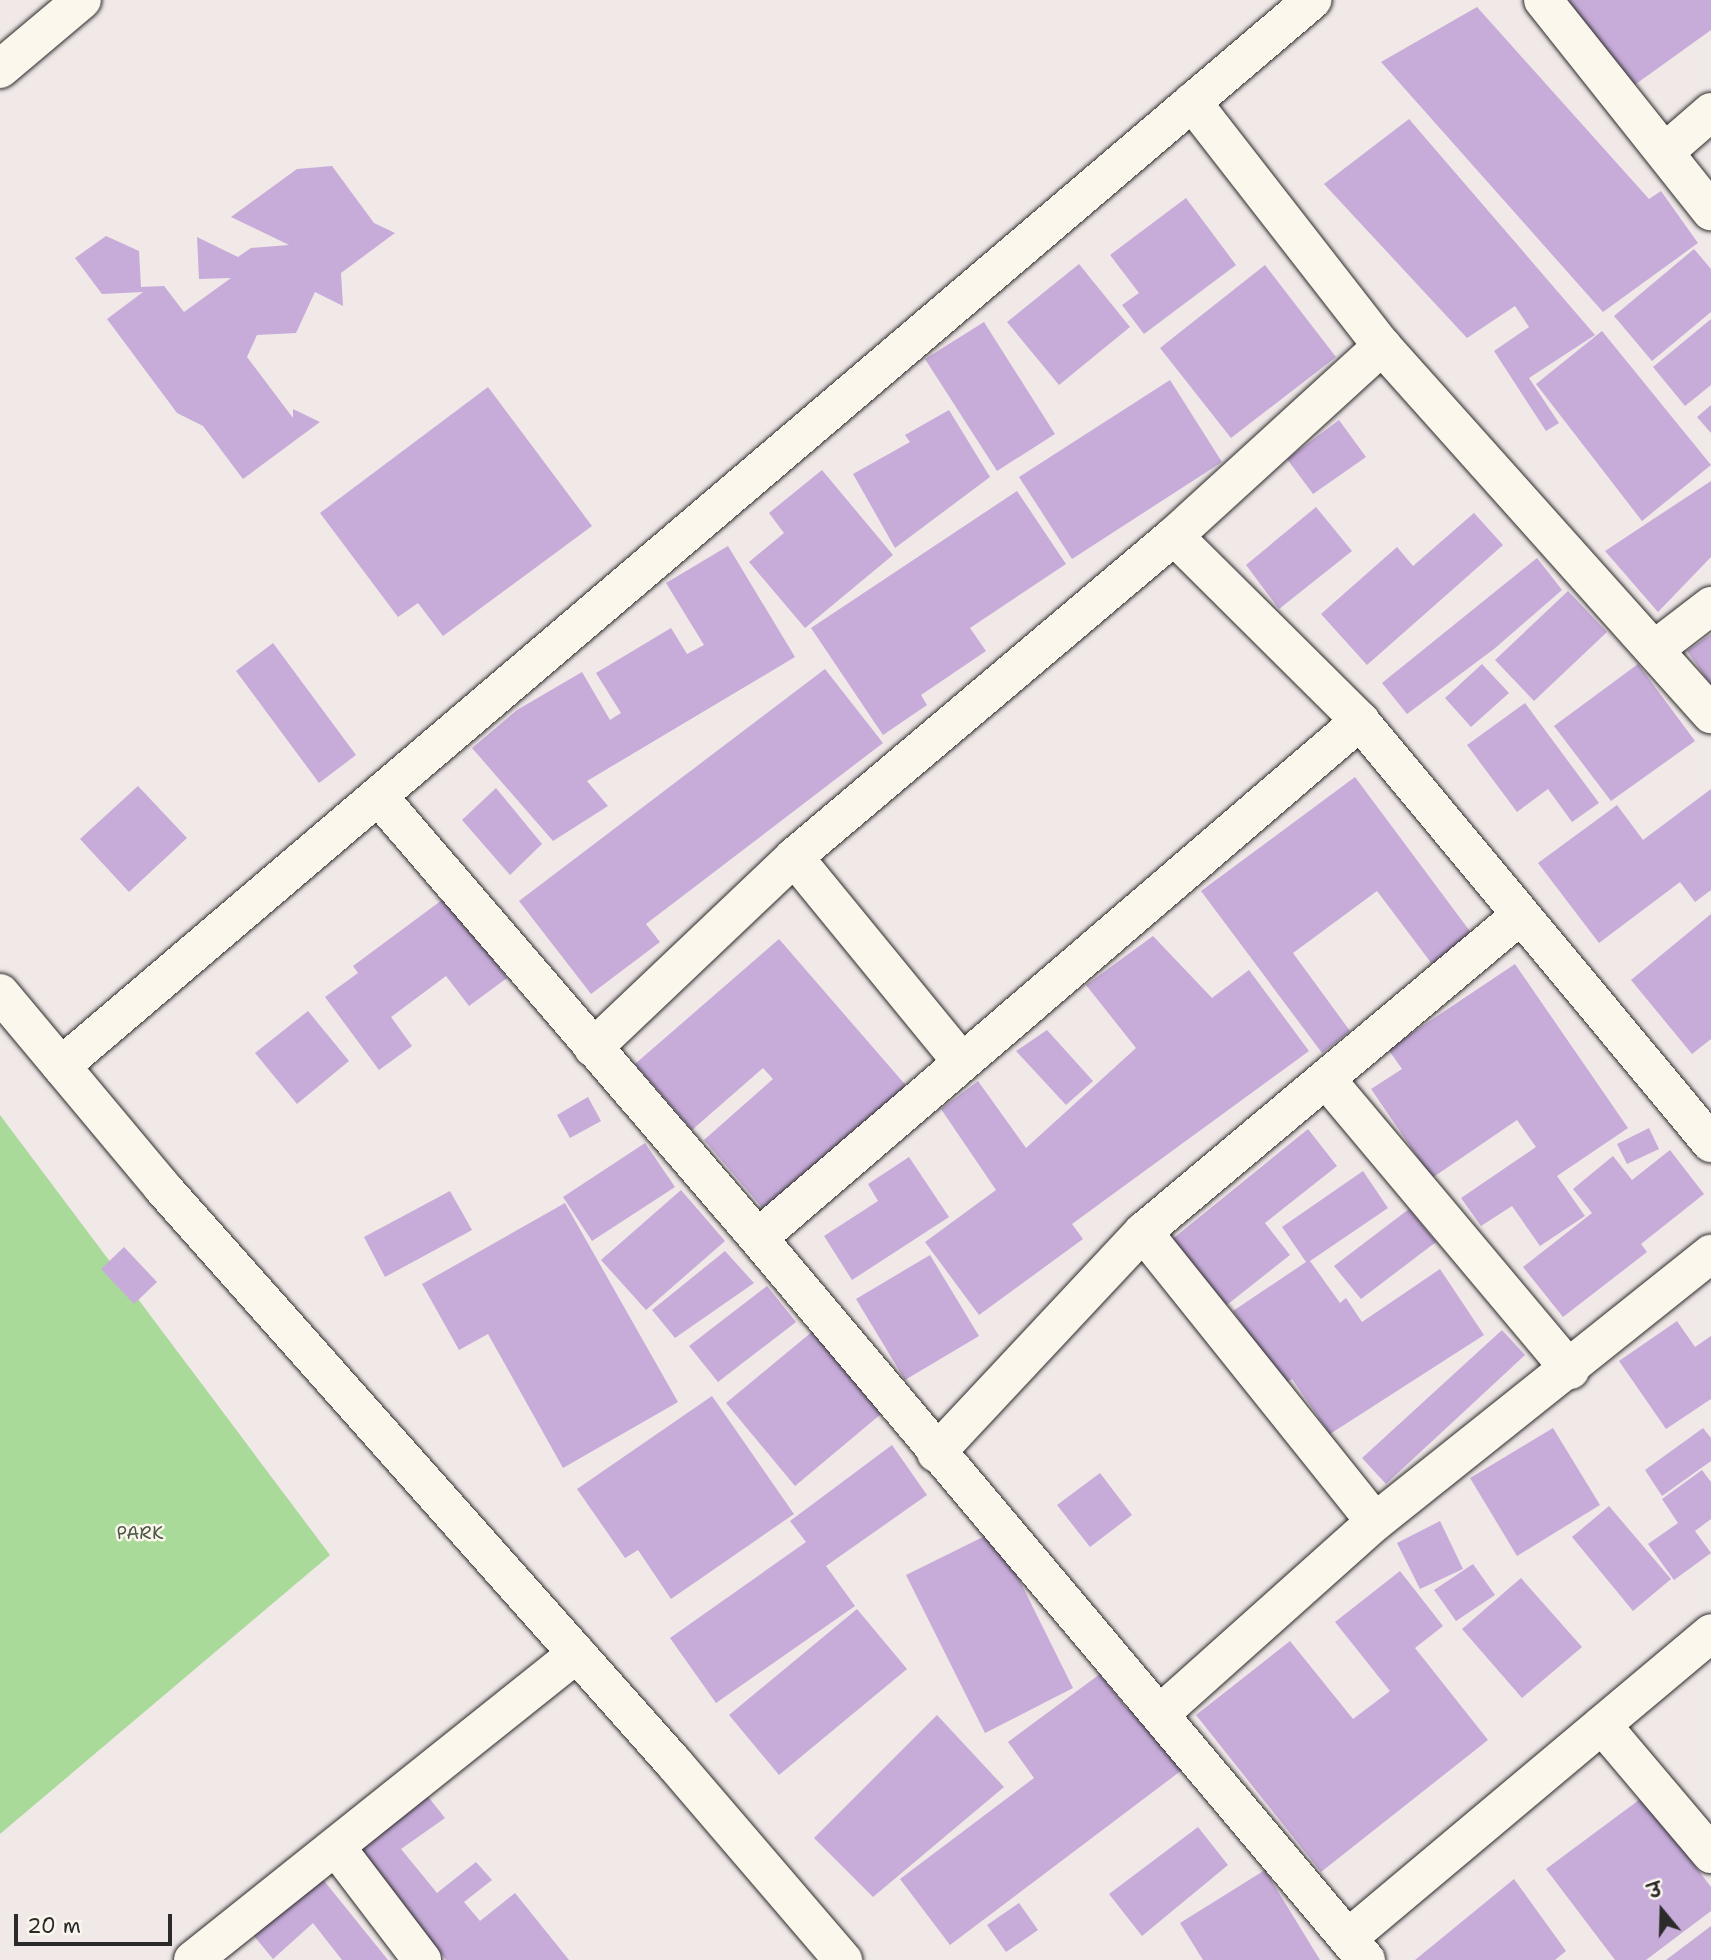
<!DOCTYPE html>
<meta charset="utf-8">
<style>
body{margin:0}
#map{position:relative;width:1711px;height:1960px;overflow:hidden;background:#f1e8e8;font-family:"Shantell Sans","Playpen Sans Deva",sans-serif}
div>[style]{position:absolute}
.green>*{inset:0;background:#a9da9a}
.building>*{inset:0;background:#c7acda}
.roads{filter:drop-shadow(0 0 2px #2b2b2b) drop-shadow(0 0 2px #2b2b2b)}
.minor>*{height:38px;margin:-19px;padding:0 19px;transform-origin:19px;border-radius:19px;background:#fbf7ec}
span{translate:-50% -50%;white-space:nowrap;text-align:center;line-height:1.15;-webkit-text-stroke:5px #fbf7ec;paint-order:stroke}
.park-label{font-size:18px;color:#4a5747}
.north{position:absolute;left:1627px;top:1876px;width:70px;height:70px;-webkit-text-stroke:5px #fbf7ec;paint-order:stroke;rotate:341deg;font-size:19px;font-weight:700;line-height:28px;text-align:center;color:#2b2b2b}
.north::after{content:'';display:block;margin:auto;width:24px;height:32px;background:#2b2b2b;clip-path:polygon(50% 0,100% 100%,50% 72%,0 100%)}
.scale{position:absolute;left:14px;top:1914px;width:158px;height:32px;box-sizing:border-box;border:4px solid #2b2b2b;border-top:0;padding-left:9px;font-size:21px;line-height:24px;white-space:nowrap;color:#2b2b2b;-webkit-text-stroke:5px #fbf7ec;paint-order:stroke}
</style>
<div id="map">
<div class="green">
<div style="clip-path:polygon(0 1115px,330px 1555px,0 1834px)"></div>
</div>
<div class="building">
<div style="clip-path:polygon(1564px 0,1711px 0,1711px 30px,1629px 89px)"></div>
<div style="clip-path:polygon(1477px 7px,1649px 199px,1661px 191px,1698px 243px,1603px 312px,1381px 62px)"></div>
<div style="clip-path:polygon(1409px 119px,1595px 335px,1529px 378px,1559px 423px,1546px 431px,1494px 351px,1529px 327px,1515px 306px,1467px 338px,1324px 184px)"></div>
<div style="clip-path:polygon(332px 166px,374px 223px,395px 233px,341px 273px,343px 306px,315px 292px,296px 333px,257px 335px,247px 357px,293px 418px,293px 409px,320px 422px,243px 479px,203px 426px,177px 413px,107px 319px,143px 292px,102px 294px,75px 258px,106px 236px,139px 251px,141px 287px,164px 286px,184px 312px,231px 278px,199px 279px,197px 237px,238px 257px,251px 248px,289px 245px,231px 217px,297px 169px)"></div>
<div style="clip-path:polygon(1186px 198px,1236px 265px,1144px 334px,1122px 305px,1139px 293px,1110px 255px)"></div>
<div style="clip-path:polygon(1694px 249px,1711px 269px,1711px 312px,1652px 361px,1614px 316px)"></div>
<div style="clip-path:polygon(1079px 264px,1130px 327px,1059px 385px,1007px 322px)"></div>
<div style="clip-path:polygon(1265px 265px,1336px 357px,1231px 438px,1160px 348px)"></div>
<div style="clip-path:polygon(1711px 319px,1711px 385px,1685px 406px,1653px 367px)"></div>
<div style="clip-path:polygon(984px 322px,1055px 434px,997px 471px,925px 359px)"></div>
<div style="clip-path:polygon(1602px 331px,1711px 465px,1642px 521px,1536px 384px)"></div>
<div style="clip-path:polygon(1170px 380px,1222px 462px,1072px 559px,1019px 477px)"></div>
<div style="clip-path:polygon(488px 387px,592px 526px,443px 636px,418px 603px,398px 617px,320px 513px)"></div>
<div style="clip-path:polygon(1711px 405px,1711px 433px,1697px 417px)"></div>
<div style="clip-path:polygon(949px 410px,990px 477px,895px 548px,853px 474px,910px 442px,905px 435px)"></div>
<div style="clip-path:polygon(1339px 420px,1366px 457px,1313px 494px,1287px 459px)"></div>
<div style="clip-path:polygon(822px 470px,893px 555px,805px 628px,749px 562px,784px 533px,769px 513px)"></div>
<div style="clip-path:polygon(1711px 481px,1711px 557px,1658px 612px,1605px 551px)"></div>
<div style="clip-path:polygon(1017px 491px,1066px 564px,970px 628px,986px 651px,921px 695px,927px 705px,883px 735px,811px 628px)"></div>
<div style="clip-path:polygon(1316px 507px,1352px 551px,1279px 609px,1246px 565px)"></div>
<div style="clip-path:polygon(1474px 513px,1503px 545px,1367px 665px,1321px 614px,1397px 547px,1413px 566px)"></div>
<div style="clip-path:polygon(728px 546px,795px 657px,587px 781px,608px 806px,553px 841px,472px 748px,517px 710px,582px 672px,610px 720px,621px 713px,596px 673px,671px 628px,687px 654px,704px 645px,666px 583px)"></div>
<div style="clip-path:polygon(1537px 558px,1562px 590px,1494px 649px,1407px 714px,1382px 683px)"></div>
<div style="clip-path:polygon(1568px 591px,1607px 632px,1534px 701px,1495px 660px)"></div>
<div style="clip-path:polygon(1711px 634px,1711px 685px,1687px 651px)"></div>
<div style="clip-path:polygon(273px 643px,356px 755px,319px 783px,236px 671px)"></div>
<div style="clip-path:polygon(1482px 664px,1509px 693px,1471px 727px,1445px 698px)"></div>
<div style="clip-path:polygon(1638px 664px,1695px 741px,1611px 801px,1554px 726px)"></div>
<div style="clip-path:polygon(825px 669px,883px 743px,646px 924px,660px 942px,591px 994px,519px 901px)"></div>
<div style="clip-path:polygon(1525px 703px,1599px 803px,1572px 822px,1548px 789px,1517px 812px,1467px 745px)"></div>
<div style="clip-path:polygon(1355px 777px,1472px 934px,1432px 964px,1377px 891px,1293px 953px,1350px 1031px,1322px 1053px,1201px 891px)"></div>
<div style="clip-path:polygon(138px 786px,187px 838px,129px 892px,80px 839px)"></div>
<div style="clip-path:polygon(496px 788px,542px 844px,510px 875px,462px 820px)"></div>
<div style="clip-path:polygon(1711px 789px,1711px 890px,1695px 902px,1680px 882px,1599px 943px,1538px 863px,1617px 805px,1643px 840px)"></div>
<div style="clip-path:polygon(446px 897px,507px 978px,469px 1006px,446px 976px,391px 1017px,412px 1046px,379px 1070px,325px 997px,358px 973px,353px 966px)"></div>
<div style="clip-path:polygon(1711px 914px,1711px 1039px,1692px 1054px,1631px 980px)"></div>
<div style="clip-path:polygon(1153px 936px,1212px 998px,1249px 970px,1309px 1051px,1072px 1224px,1083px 1239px,979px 1315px,925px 1242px,996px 1190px,941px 1109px,978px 1081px,1026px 1148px,1136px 1048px,1086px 985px)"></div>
<div style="clip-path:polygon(779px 939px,909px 1089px,766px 1212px,704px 1140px,773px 1079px,763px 1068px,692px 1130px,635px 1064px)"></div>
<div style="clip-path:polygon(1515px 964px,1628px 1128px,1557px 1176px,1585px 1216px,1540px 1246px,1512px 1206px,1481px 1226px,1461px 1198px,1536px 1147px,1517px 1120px,1432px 1178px,1371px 1089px,1402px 1069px,1388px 1049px)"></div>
<div style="clip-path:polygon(308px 1011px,349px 1061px,297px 1104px,255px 1053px)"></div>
<div style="clip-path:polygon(1047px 1030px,1093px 1081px,1066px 1105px,1016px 1051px)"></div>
<div style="clip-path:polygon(588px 1097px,601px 1121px,570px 1138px,557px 1115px)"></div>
<div style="clip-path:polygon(1649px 1128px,1659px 1149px,1627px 1164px,1617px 1144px)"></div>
<div style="clip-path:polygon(1308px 1129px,1337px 1166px,1265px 1223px,1290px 1255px,1223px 1308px,1170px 1241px)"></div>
<div style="clip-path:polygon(645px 1143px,675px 1187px,592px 1241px,563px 1197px)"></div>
<div style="clip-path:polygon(1670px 1150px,1704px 1194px,1641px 1244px,1647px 1252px,1563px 1317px,1523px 1267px,1592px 1213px,1573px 1189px,1613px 1156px,1632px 1180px)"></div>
<div style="clip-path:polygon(909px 1157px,949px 1217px,852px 1280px,824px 1236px,878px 1201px,868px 1184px)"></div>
<div style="clip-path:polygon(1363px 1171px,1388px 1208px,1310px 1261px,1340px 1303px,1346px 1298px,1362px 1322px,1440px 1269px,1484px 1335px,1330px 1434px,1292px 1379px,1284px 1384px,1233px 1311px,1306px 1262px,1282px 1227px)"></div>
<div style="clip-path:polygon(681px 1190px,725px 1241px,646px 1310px,601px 1260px)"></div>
<div style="clip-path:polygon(450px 1191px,472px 1230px,385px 1277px,364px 1237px)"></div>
<div style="clip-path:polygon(565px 1203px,678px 1402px,563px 1468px,488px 1334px,459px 1350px,422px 1284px)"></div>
<div style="clip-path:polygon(1409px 1209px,1436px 1242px,1361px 1299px,1334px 1266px)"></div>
<div style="clip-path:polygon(124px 1247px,157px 1282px,134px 1304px,101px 1269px)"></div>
<div style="clip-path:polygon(725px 1251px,754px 1283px,675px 1338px,652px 1310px)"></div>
<div style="clip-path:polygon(930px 1255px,979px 1336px,905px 1380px,856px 1299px)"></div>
<div style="clip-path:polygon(767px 1286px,796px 1322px,718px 1382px,689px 1346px)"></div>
<div style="clip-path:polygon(1677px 1321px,1695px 1347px,1711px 1336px,1711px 1399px,1666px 1429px,1619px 1361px)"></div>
<div style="clip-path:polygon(1502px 1330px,1525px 1355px,1386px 1484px,1362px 1458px)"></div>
<div style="clip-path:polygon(813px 1331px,881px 1414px,795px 1486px,726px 1403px)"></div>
<div style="clip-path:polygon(712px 1396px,794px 1514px,671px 1599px,638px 1550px,625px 1558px,577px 1489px)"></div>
<div style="clip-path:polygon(1553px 1428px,1600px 1505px,1517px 1556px,1470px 1478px)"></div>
<div style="clip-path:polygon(1703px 1428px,1711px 1438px,1711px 1461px,1662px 1496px,1645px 1470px)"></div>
<div style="clip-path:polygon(892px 1445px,927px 1495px,826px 1566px,855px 1606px,716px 1703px,670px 1638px,806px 1542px,790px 1521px)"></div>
<div style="clip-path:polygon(1702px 1470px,1711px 1482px,1711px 1519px,1695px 1531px,1711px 1553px,1674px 1580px,1648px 1544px,1678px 1523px,1662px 1499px)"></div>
<div style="clip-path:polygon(1100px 1473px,1132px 1515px,1090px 1547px,1057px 1505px)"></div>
<div style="clip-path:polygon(1609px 1506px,1671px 1579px,1633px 1611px,1572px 1537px)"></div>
<div style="clip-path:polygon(1440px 1521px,1463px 1569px,1420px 1589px,1397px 1543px)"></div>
<div style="clip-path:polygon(995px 1531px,1073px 1688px,985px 1733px,906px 1575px)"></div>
<div style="clip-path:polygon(1473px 1564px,1495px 1595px,1456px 1621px,1434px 1590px)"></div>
<div style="clip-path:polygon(1400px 1571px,1443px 1626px,1415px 1648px,1488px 1740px,1321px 1872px,1196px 1715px,1290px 1641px,1353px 1719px,1390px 1691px,1335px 1622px)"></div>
<div style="clip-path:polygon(1521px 1578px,1582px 1647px,1522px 1698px,1462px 1629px)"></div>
<div style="clip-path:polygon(857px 1609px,907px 1669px,779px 1775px,729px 1715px)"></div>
<div style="clip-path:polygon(1100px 1674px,1127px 1709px,1132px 1704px,1182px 1770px,950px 1945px,900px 1879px,1034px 1778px,1008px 1742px)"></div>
<div style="clip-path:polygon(937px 1715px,1004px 1787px,873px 1897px,814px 1838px)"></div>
<div style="clip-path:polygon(422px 1789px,445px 1818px,401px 1849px,437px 1893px,476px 1862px,492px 1880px,464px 1902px,480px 1921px,515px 1893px,569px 1960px,446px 1960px,351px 1843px)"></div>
<div style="clip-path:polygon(1643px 1797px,1711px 1887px,1711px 1911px,1646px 1960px,1615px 1960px,1546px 1869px)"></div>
<div style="clip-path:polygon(1198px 1827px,1228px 1865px,1142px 1936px,1109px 1894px)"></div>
<div style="clip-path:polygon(1265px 1870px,1320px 1960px,1203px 1960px,1180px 1923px)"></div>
<div style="clip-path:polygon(317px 1872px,388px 1960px,342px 1960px,313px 1923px,273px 1959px,249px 1930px)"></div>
<div style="clip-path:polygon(1514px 1879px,1566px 1951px,1555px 1960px,1415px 1960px)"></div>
<div style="clip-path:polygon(1019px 1903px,1038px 1930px,1006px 1952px,987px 1925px)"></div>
<div style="clip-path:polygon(1711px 1926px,1711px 1960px,1666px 1960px)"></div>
</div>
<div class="roads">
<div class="minor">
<div style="left:1543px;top:0;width:270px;rotate:51.5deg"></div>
<div style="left:0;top:69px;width:107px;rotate:-40.1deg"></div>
<div style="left:1192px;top:102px;width:309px;rotate:52.1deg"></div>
<div style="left:1382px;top:346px;width:494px;rotate:48.2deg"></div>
<div style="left:1665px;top:152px;width:61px;rotate:-41deg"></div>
<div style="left:1174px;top:536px;width:262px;rotate:44.8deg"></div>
<div style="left:1360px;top:721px;width:549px;rotate:50.25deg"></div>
<div style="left:1655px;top:649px;width:71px;rotate:-37.5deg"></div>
<div style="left:378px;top:796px;width:583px;rotate:49.31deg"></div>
<div style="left:758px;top:1238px;width:944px;rotate:49.9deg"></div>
<div style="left:794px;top:857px;width:264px;rotate:50.7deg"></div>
<div style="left:0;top:993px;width:253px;rotate:50.1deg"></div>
<div style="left:162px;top:1187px;width:771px;rotate:48.37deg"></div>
<div style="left:674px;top:1763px;width:260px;rotate:49.4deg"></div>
<div style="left:593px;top:1048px;width:277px;rotate:-43.5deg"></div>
<div style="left:794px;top:857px;width:497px;rotate:-40.2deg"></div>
<div style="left:1174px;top:536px;width:282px;rotate:-42.4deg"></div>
<div style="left:61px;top:1066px;width:1644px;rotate:-40.43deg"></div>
<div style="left:1326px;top:1079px;width:380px;rotate:50deg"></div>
<div style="left:1143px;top:1232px;width:371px;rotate:51.3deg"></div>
<div style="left:758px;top:1238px;width:794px;rotate:-40.66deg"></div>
<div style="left:936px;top:1453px;width:303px;rotate:-46.9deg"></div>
<div style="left:1143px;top:1232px;width:491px;rotate:-40deg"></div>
<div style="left:1160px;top:1714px;width:288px;rotate:-41.8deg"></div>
<div style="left:1375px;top:1522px;width:430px;rotate:-38.6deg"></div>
<div style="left:1602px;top:1725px;width:169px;rotate:49.8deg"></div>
<div style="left:336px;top:1847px;width:142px;rotate:52.7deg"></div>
<div style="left:1348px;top:1938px;width:474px;rotate:-40deg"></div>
<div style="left:193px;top:1960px;width:491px;rotate:-38.6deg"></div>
</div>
</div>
<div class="park-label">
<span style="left:140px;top:1533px">PARK</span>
</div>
<div class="north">उ</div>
<div class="scale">20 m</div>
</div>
